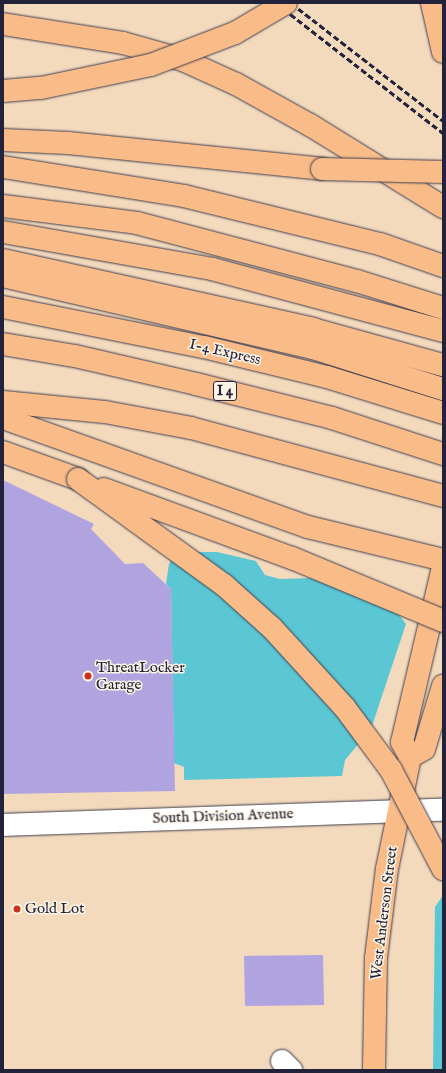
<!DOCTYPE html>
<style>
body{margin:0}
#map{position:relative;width:446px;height:1073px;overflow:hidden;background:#f3dabd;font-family:"IM FELL English",serif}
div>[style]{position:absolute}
.water>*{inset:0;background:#5bc7d4}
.building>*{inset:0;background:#b0a4e0}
.roads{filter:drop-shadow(0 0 1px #413e4e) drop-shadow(0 0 1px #413e4e)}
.minor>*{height:22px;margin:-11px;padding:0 11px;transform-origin:11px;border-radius:11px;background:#fff}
.major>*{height:22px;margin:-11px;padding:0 11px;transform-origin:11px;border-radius:11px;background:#f9bc89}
.highway>*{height:22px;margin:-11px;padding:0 11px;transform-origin:11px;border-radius:11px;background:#f9bc89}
.rail>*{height:3px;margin-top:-1.5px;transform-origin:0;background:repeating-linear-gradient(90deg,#22223b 0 6px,transparent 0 9px)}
.bridges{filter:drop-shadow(0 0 1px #413e4e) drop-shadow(0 0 1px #413e4e)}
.highway-bridge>*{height:22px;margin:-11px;padding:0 11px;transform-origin:11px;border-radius:11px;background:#f9bc89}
.dots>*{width:11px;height:11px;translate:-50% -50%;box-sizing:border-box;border:2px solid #fcf5e5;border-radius:50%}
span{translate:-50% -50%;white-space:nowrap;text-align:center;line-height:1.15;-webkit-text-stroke:3px #fcf5e5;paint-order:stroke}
.shield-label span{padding:1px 3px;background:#fcf5e5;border:1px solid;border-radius:3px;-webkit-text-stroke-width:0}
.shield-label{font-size:14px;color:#22223b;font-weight:700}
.street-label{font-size:15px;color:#22223b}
.poi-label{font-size:15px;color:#22223b}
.left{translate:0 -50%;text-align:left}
.frame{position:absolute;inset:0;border:4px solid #22223b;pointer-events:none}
</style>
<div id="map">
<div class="water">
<div style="clip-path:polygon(183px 552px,217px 552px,256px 561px,265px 575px,280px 579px,310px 578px,376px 599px,397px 612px,406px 624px,371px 729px,345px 760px,342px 776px,184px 780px,184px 767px,174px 763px,171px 589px,166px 584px,169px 564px,175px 554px)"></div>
<div style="clip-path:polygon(443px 895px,443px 1070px,433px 1070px,435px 907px)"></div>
</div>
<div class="building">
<div style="clip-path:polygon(3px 480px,94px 524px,91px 529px,125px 564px,143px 563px,171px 589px,175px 791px,3px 794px)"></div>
<div style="clip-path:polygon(323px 955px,324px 1005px,245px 1006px,244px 956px)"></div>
</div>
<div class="roads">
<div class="minor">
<div style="left:3px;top:825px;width:440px;rotate:-2deg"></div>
<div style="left:282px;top:1061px;width:13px;rotate:45deg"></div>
</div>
<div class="major">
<div style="left:432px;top:3px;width:50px;rotate:77.3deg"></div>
<div style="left:410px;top:757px;width:16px;rotate:-30deg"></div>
<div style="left:424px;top:749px;width:66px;rotate:-73.2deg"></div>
<div style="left:374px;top:1070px;width:112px;rotate:-89deg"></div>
<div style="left:376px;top:958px;width:90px;rotate:-83deg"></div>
<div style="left:387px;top:869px;width:114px;rotate:-78.4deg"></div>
<div style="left:410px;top:757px;width:17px;rotate:-118deg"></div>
<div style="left:402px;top:742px;width:180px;rotate:-76.8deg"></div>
</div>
<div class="highway">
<div style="left:3px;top:24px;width:121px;rotate:9deg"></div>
<div style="left:123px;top:43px;width:62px;rotate:15.8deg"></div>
<div style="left:183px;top:60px;width:58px;rotate:24.4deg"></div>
<div style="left:236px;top:84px;width:85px;rotate:29deg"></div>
<div style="left:310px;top:125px;width:156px;rotate:31.7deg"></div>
<div style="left:3px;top:140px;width:65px;rotate:2.6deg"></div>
<div style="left:68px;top:143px;width:255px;rotate:5.8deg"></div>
<div style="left:3px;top:167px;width:183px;rotate:9.1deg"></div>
<div style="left:184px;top:196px;width:202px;rotate:13.8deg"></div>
<div style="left:380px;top:244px;width:67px;rotate:19.2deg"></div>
<div style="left:3px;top:206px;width:135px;rotate:7.2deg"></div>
<div style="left:137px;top:223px;width:228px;rotate:14.8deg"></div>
<div style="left:357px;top:281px;width:90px;rotate:17.4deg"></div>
<div style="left:3px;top:232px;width:212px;rotate:10deg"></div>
<div style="left:212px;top:269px;width:239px;rotate:15deg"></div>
<div style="left:3px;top:260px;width:318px;rotate:12.5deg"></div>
<div style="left:313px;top:329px;width:135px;rotate:15.5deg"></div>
<div style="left:3px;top:276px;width:318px;rotate:13.1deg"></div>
<div style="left:313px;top:348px;width:136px;rotate:17.5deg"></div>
<div style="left:3px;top:307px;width:205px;rotate:11.3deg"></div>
<div style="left:204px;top:347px;width:127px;rotate:13.7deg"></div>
<div style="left:327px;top:377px;width:121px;rotate:17.2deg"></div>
<div style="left:3px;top:344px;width:73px;rotate:9.5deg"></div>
<div style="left:75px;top:356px;width:124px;rotate:13deg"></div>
<div style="left:196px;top:384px;width:140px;rotate:14deg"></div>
<div style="left:332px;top:418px;width:117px;rotate:18deg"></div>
<div style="left:3px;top:402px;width:102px;rotate:5.6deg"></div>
<div style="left:105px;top:412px;width:87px;rotate:10.5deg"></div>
<div style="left:191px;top:428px;width:261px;rotate:15.1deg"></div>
<div style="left:3px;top:418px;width:324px;rotate:19.7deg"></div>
<div style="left:308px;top:527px;width:139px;rotate:13.7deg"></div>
<div style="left:3px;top:452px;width:80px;rotate:19.8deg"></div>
</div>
</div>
<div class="rail">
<div style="left:276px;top:3px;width:212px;rotate:37.9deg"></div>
<div style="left:291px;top:3px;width:192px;rotate:37.8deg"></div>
</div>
<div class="bridges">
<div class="highway-bridge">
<div style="left:3px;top:91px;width:38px;rotate:-5deg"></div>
<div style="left:41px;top:88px;width:112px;rotate:-11.8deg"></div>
<div style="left:151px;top:65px;width:90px;rotate:-20.9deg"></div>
<div style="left:235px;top:33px;width:59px;rotate:-30.5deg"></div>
<div style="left:322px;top:169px;width:121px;rotate:1.4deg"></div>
<div style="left:78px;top:479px;width:180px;rotate:36deg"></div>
<div style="left:224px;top:585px;width:64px;rotate:41.9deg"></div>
<div style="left:272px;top:628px;width:108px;rotate:47.6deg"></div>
<div style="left:345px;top:708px;width:77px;rotate:53.4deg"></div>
<div style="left:391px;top:770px;width:112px;rotate:62.3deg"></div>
<div style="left:104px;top:489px;width:200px;rotate:20.2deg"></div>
<div style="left:292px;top:558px;width:164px;rotate:22.6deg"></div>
</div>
</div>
<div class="dots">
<div style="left:88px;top:676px;background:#c8321e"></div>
<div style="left:17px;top:909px;background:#c8321e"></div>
</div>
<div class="shield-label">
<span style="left:225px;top:391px">I 4</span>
</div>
<div class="street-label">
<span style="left:225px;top:352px;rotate:13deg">I-4 Express</span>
<span style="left:223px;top:816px;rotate:-2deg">South Division Avenue</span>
<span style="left:384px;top:913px;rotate:-83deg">West Anderson Street</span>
</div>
<div class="poi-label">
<span class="left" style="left:96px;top:676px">ThreatLocker<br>Garage</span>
<span class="left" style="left:25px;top:909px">Gold Lot</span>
</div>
<div class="frame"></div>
</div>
